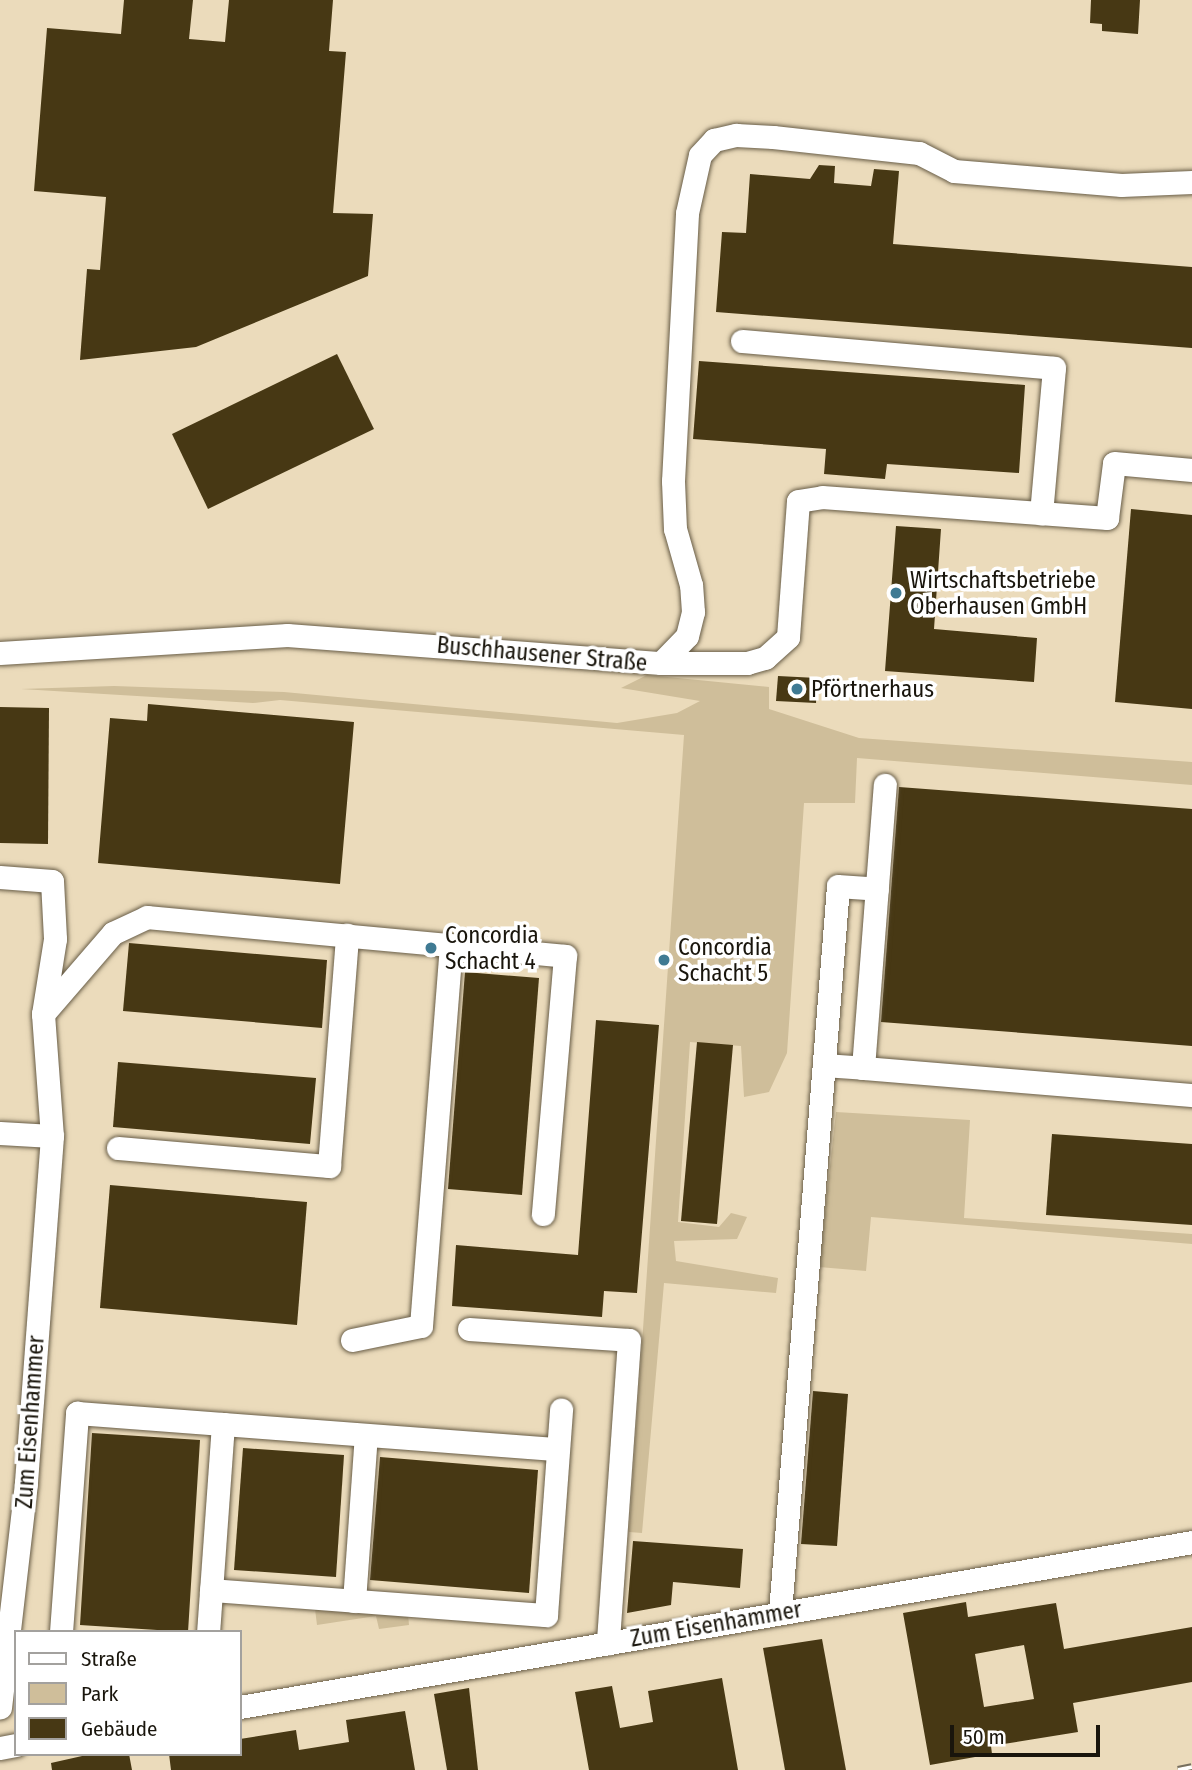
<!DOCTYPE html>
<meta charset="utf-8">
<style>
body{margin:0}
#map{position:relative;width:1192px;height:1770px;overflow:hidden;background:#f0e4cb;font-family:"Fira Sans Condensed",sans-serif}
div>[style]{position:absolute}
.built>*{inset:0;background:#ebdbbb}
.green>*{inset:0;background:#cfbe9a}
.building>*{inset:0;background:#473814}
.roads{filter:drop-shadow(0 0 2px #685d47) drop-shadow(0 0 2px #685d47)}
.minor>*{height:23px;margin:-11.5px;padding:0 11.5px;transform-origin:11.5px;border-radius:11.5px;background:#fff}
.rail>*{height:8px;margin-top:-4px;transform-origin:0;background:repeating-linear-gradient(90deg,#fff 0 16px,#766f5f 0 32px);box-sizing:border-box;border-block:2px solid #766f5f}
.dots>*{width:19px;height:19px;translate:-50% -50%;box-sizing:border-box;border:4px solid #fff;border-radius:50%}
span{translate:-50% -50%;white-space:nowrap;text-align:center;line-height:1.15;-webkit-text-stroke:7px #fff;paint-order:stroke}
.poi-label{font-size:23px;color:#19150c}
.left{translate:0 -50%;text-align:left}
.street-label{font-size:23px;color:#19150c}
.legend{position:absolute;left:14px;top:1630px;width:228px;height:126px;box-sizing:border-box;background:#fff;border:2px solid #a3a19e;margin:0;padding:9px 12px;list-style:none;font-size:21px;color:#19150c}
.legend li{display:flex;align-items:center;gap:14px;height:35px}
.legend b{width:35px;border:2px solid #a3a19e}
.scale{position:absolute;left:950px;top:1725px;width:150px;height:32px;box-sizing:border-box;border:4px solid #19150c;border-top:0;padding-left:9px;font-size:21px;line-height:24px;white-space:nowrap;color:#19150c;-webkit-text-stroke:5px #fff;paint-order:stroke}
</style>
<div id="map">
<div class="built">
<div style="clip-path:polygon(evenodd,0 0,1192px 0,1192px 1770px,0 1770px,0 0,16px 1632px,240px 1632px,240px 1754px,16px 1754px,16px 1632px)"></div>
</div>
<div class="green">
<div style="clip-path:polygon(647px 675px,769px 687px,769px 709px,859px 738px,1192px 762px,1192px 785px,857px 758px,855px 803px,804px 803px,787px 1053px,769px 1092px,744px 1097px,741px 1046px,690px 1042px,678px 1222px,719px 1227px,731px 1213px,747px 1217px,737px 1239px,674px 1241px,676px 1261px,778px 1278px,776px 1293px,664px 1283px,642px 1533px,629px 1532px,684px 735px,280px 700px,253px 703px,21px 689px,114px 686px,284px 692px,617px 723px,677px 713px,700px 701px,621px 688px)"></div>
<div style="clip-path:polygon(836px 1112px,970px 1120px,964px 1218px,1192px 1234px,1192px 1244px,871px 1217px,866px 1271px,819px 1267px)"></div>
<div style="clip-path:polygon(315px 1609px,408px 1614px,409px 1625px,379px 1629px,376px 1616px,317px 1625px)"></div>
</div>
<div class="building">
<div style="clip-path:polygon(124px 0,193px 0,189px 39px,225px 42px,229px 0,333px 0,329px 51px,346px 52px,333px 213px,373px 214px,368px 276px,196px 347px,80px 360px,87px 269px,100px 270px,106px 197px,34px 191px,47px 28px,121px 34px)"></div>
<div style="clip-path:polygon(1091px 0,1140px 0,1138px 34px,1102px 31px,1102px 24px,1090px 23px)"></div>
<div style="clip-path:polygon(819px 165px,835px 166px,834px 183px,871px 186px,874px 169px,899px 171px,893px 244px,1192px 267px,1192px 348px,716px 312px,722px 232px,746px 233px,750px 174px,810px 179px)"></div>
<div style="clip-path:polygon(337px 354px,374px 429px,208px 509px,172px 434px)"></div>
<div style="clip-path:polygon(699px 361px,1025px 385px,1019px 473px,887px 464px,885px 479px,824px 474px,826px 449px,693px 439px)"></div>
<div style="clip-path:polygon(1131px 509px,1192px 515px,1192px 709px,1115px 702px)"></div>
<div style="clip-path:polygon(896px 526px,941px 529px,934px 629px,1037px 638px,1034px 682px,885px 671px)"></div>
<div style="clip-path:polygon(778px 676px,817px 678px,816px 703px,776px 701px)"></div>
<div style="clip-path:polygon(148px 704px,354px 722px,340px 884px,98px 863px,110px 718px,147px 721px)"></div>
<div style="clip-path:polygon(0 707px,49px 708px,48px 844px,0 843px)"></div>
<div style="clip-path:polygon(899px 787px,1192px 809px,1192px 1046px,881px 1022px)"></div>
<div style="clip-path:polygon(129px 943px,327px 960px,322px 1028px,123px 1011px)"></div>
<div style="clip-path:polygon(465px 972px,539px 978px,522px 1195px,448px 1189px)"></div>
<div style="clip-path:polygon(596px 1020px,659px 1025px,637px 1293px,604px 1291px,602px 1317px,452px 1306px,456px 1245px,578px 1255px)"></div>
<div style="clip-path:polygon(697px 1042px,733px 1045px,717px 1224px,681px 1221px)"></div>
<div style="clip-path:polygon(118px 1062px,316px 1078px,310px 1144px,113px 1127px)"></div>
<div style="clip-path:polygon(1052px 1134px,1192px 1144px,1192px 1225px,1046px 1215px)"></div>
<div style="clip-path:polygon(110px 1185px,307px 1202px,297px 1325px,100px 1308px)"></div>
<div style="clip-path:polygon(813px 1391px,848px 1394px,837px 1546px,801px 1544px)"></div>
<div style="clip-path:polygon(92px 1433px,200px 1440px,188px 1632px,80px 1625px)"></div>
<div style="clip-path:polygon(243px 1448px,344px 1455px,336px 1577px,234px 1570px)"></div>
<div style="clip-path:polygon(380px 1457px,538px 1470px,529px 1593px,370px 1580px)"></div>
<div style="clip-path:polygon(633px 1541px,743px 1549px,740px 1588px,673px 1582px,671px 1605px,627px 1613px)"></div>
<div style="clip-path:polygon(evenodd,966px 1602px,968px 1617px,1056px 1603px,1064px 1649px,1192px 1627px,1192px 1682px,1073px 1703px,1078px 1732px,991px 1746px,992px 1754px,930px 1765px,903px 1613px,966px 1602px,1024px 1645px,1034px 1699px,984px 1707px,975px 1654px,1024px 1645px)"></div>
<div style="clip-path:polygon(822px 1639px,846px 1770px,785px 1770px,763px 1648px)"></div>
<div style="clip-path:polygon(722px 1678px,738px 1770px,589px 1770px,575px 1692px,612px 1686px,620px 1728px,653px 1722px,648px 1691px)"></div>
<div style="clip-path:polygon(469px 1688px,478px 1770px,447px 1770px,434px 1694px)"></div>
<div style="clip-path:polygon(405px 1711px,415px 1770px,171px 1770px,169px 1754px,240px 1754px,240px 1739px,296px 1730px,299px 1750px,349px 1742px,346px 1720px)"></div>
<div style="clip-path:polygon(91px 1754px,129px 1754px,132px 1770px,52px 1770px,51px 1763px)"></div>
</div>
<div class="roads">
<div class="minor">
<div style="left:742px;top:341px;width:313px;rotate:4.9deg"></div>
<div style="left:1054px;top:368px;width:146px;rotate:95.1deg"></div>
<div style="left:0;top:653px;width:288px;rotate:-3.6deg"></div>
<div style="left:287px;top:635px;width:375px;rotate:4.3deg"></div>
<div style="left:661px;top:663px;width:37px;rotate:-46deg"></div>
<div style="left:687px;top:636px;width:25px;rotate:-76deg"></div>
<div style="left:693px;top:612px;width:27px;rotate:-94deg"></div>
<div style="left:691px;top:585px;width:58px;rotate:-105.9deg"></div>
<div style="left:675px;top:529px;width:48px;rotate:-92.4deg"></div>
<div style="left:673px;top:481px;width:268px;rotate:-87deg"></div>
<div style="left:687px;top:213px;width:59px;rotate:-77.4deg"></div>
<div style="left:700px;top:155px;width:21px;rotate:-47deg"></div>
<div style="left:714px;top:140px;width:23px;rotate:-13deg"></div>
<div style="left:736px;top:135px;width:37px;rotate:3deg"></div>
<div style="left:773px;top:137px;width:147px;rotate:6.3deg"></div>
<div style="left:919px;top:153px;width:39px;rotate:27deg"></div>
<div style="left:954px;top:171px;width:168px;rotate:4.8deg"></div>
<div style="left:1121px;top:185px;width:71px;rotate:-2.4deg"></div>
<div style="left:661px;top:663px;width:86px"></div>
<div style="left:747px;top:663px;width:19px;rotate:-16deg"></div>
<div style="left:765px;top:658px;width:31px;rotate:-42deg"></div>
<div style="left:788px;top:637px;width:136px;rotate:-85.8deg"></div>
<div style="left:798px;top:501px;width:24px;rotate:-9deg"></div>
<div style="left:822px;top:497px;width:286px;rotate:4.2deg"></div>
<div style="left:1107px;top:518px;width:55px;rotate:-82.7deg"></div>
<div style="left:1114px;top:463px;width:78px;rotate:5.1deg"></div>
<div style="left:0;top:877px;width:52px;rotate:4.4deg"></div>
<div style="left:52px;top:881px;width:58px;rotate:87deg"></div>
<div style="left:55px;top:939px;width:76px;rotate:99.1deg"></div>
<div style="left:43px;top:1014px;width:122px;rotate:85.8deg"></div>
<div style="left:43px;top:1014px;width:107px;rotate:-49.2deg"></div>
<div style="left:113px;top:933px;width:38px;rotate:-25deg"></div>
<div style="left:147px;top:917px;width:420px;rotate:5.3deg"></div>
<div style="left:565px;top:956px;width:259px;rotate:94.9deg"></div>
<div style="left:824px;top:1065px;width:39px;rotate:4deg"></div>
<div style="left:863px;top:1068px;width:284px;rotate:-85.6deg"></div>
<div style="left:863px;top:1068px;width:330px;rotate:4.7deg"></div>
<div style="left:0;top:1133px;width:52px;rotate:3.3deg"></div>
<div style="left:52px;top:1136px;width:348px;rotate:94.3deg"></div>
<div style="left:26px;top:1483px;width:226px;rotate:96.6deg"></div>
<div style="left:118px;top:1148px;width:212px;rotate:4.9deg"></div>
<div style="left:329px;top:1166px;width:232px;rotate:-85.5deg"></div>
<div style="left:469px;top:1329px;width:160px;rotate:3.9deg"></div>
<div style="left:629px;top:1340px;width:304px;rotate:94deg"></div>
<div style="left:352px;top:1340px;width:70px;rotate:-11.5deg"></div>
<div style="left:421px;top:1326px;width:382px;rotate:-85.5deg"></div>
<div style="left:223px;top:1424px;width:336px;rotate:4.3deg"></div>
<div style="left:211px;top:1590px;width:336px;rotate:4.3deg"></div>
<div style="left:546px;top:1615px;width:206px;rotate:-85.8deg"></div>
<div style="left:354px;top:1601px;width:166px;rotate:-85.9deg"></div>
<div style="left:780px;top:1612px;width:728px;rotate:-85.43deg"></div>
<div style="left:838px;top:886px;width:39px;rotate:4deg"></div>
<div style="left:61px;top:1632px;width:220px;rotate:-85.8deg"></div>
<div style="left:77px;top:1413px;width:146px;rotate:4.3deg"></div>
<div style="left:223px;top:1424px;width:209px;rotate:94.1deg"></div>
<div style="left:240px;top:1707px;width:966px;rotate:-9.83deg"></div>
<div style="left:0;top:1748px;width:16px;rotate:-11deg"></div>
</div>
</div>
<div class="rail">
<div style="left:1178px;top:1770px;width:14px;rotate:-12deg"></div>
</div>
<div class="dots">
<div style="left:896px;top:593px;background:#3f7a93"></div>
<div style="left:797px;top:689px;background:#3f7a93"></div>
<div style="left:431px;top:948px;background:#3f7a93"></div>
<div style="left:664px;top:960px;background:#3f7a93"></div>
</div>
<div class="poi-label">
<span class="left" style="left:910px;top:593px">Wirtschaftsbetriebe<br>Oberhausen GmbH</span>
<span class="left" style="left:811px;top:689px">Pförtnerhaus</span>
<span class="left" style="left:445px;top:948px">Concordia<br>Schacht 4</span>
<span class="left" style="left:678px;top:960px">Concordia<br>Schacht 5</span>
</div>
<div class="street-label">
<span style="left:542px;top:654px;rotate:5deg">Buschhausener Straße</span>
<span style="left:30px;top:1422px;rotate:-86deg">Zum Eisenhammer</span>
<span style="left:716px;top:1624px;rotate:-10deg">Zum Eisenhammer</span>
</div>
<ul class="legend">
<li><b style="height:9px;background:#fff"></b>Straße</li>
<li><b style="height:19px;background:#cfbe9a"></b>Park</li>
<li><b style="height:19px;background:#473814"></b>Gebäude</li>
</ul>
<div class="scale">50 m</div>
</div>
